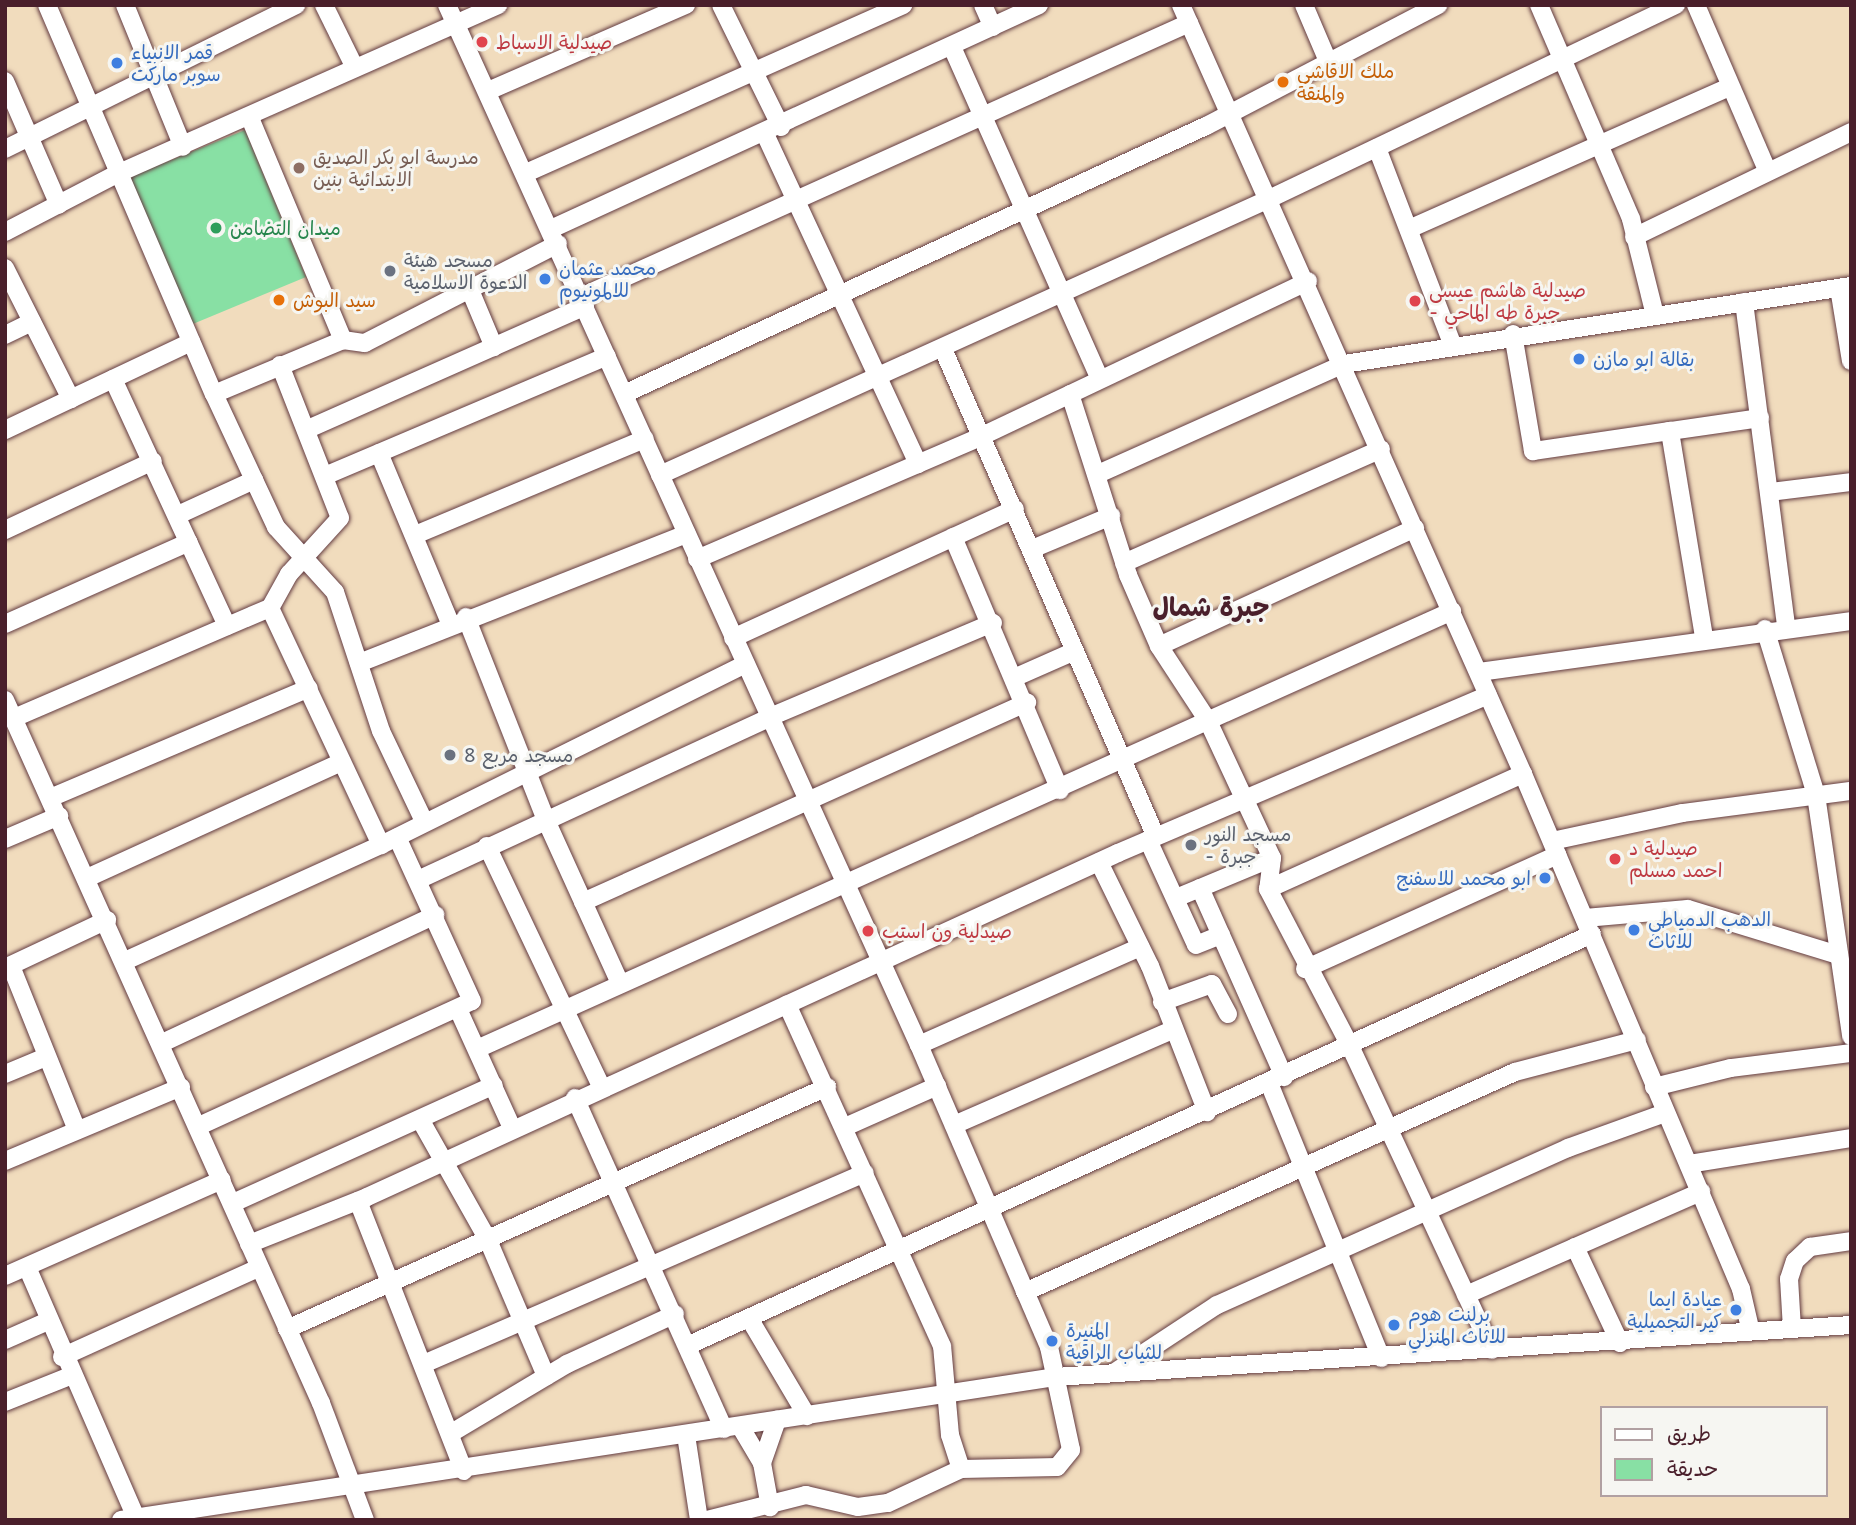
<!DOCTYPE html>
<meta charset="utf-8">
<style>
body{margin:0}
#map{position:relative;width:1856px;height:1525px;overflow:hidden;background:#f1dcbd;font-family:"Playpen Sans","Playpen Sans Arabic",sans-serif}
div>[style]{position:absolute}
.green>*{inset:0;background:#88e0a4}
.roads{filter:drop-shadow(0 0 2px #633b41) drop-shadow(0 0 2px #633b41)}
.minor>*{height:18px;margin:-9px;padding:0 9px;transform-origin:9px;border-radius:9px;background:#fff}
.dots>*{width:19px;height:19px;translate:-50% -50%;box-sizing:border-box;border:4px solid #f6f6f2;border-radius:50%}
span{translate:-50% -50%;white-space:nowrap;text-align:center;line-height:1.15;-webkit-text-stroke:6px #f6f6f2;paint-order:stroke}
.health-label{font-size:19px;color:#be3a42}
.left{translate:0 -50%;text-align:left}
.shop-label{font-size:19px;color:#366cbe}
.right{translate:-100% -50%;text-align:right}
.food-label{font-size:19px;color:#c56008}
.education-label{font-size:19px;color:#785e54}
.leisure-label{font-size:19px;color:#27864d}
.worship-label{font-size:19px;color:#5b616d}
.district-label{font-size:26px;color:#4a1f2b;font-weight:700}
.frame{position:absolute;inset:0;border:7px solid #4a1f2b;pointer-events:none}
.legend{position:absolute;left:1600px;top:1406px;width:228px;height:91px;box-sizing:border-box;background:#f6f6f2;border:2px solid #b1a0a2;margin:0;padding:9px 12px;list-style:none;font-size:21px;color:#4a1f2b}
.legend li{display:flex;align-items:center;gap:14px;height:35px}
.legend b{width:35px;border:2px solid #b1a0a2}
</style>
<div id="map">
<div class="green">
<div style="clip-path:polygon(245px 130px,306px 277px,188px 326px,127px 178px)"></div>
</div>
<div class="roads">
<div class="minor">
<div style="left:47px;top:5px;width:423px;rotate:66.8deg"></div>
<div style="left:214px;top:394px;width:140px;rotate:-22.7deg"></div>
<div style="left:343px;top:340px;width:22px;rotate:8deg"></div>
<div style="left:365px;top:343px;width:217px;rotate:-27.2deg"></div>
<div style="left:125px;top:5px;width:153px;rotate:67.8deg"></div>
<div style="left:324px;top:5px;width:70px;rotate:63.8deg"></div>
<div style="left:447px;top:5px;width:1142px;rotate:65.59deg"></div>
<div style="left:919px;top:1045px;width:329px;rotate:66.7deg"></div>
<div style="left:1049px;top:1347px;width:105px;rotate:77.9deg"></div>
<div style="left:1071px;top:1450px;width:22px;rotate:129deg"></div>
<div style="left:1057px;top:1467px;width:96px;rotate:178.8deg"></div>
<div style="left:961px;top:1469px;width:36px;rotate:-108deg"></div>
<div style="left:950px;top:1435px;width:89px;rotate:-95.1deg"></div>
<div style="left:942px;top:1346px;width:375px;rotate:-114.4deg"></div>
<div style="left:721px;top:5px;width:136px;rotate:63.8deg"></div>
<div style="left:983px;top:5px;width:24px;rotate:66deg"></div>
<div style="left:1181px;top:5px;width:842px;rotate:66.02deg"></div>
<div style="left:1523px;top:774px;width:559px;rotate:67.06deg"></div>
<div style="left:1741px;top:1289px;width:40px;rotate:77deg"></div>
<div style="left:1304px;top:5px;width:59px;rotate:66.9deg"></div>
<div style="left:1539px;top:5px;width:233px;rotate:66.7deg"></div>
<div style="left:1631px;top:219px;width:99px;rotate:76deg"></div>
<div style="left:1696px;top:5px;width:180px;rotate:66.7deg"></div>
<div style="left:952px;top:47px;width:363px;rotate:66deg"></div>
<div style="left:5px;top:81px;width:135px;rotate:66.5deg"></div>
<div style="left:488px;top:91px;width:216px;rotate:-23.5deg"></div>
<div style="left:250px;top:118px;width:241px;rotate:67.3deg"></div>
<div style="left:765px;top:134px;width:364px;rotate:65.1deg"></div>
<div style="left:1377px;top:148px;width:209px;rotate:69deg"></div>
<div style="left:5px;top:149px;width:325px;rotate:-26.3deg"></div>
<div style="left:526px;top:173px;width:413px;rotate:-24deg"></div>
<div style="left:551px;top:229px;width:537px;rotate:-24.66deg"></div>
<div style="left:1409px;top:229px;width:351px;rotate:-23.9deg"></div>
<div style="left:5px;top:232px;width:128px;rotate:-27.4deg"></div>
<div style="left:119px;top:173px;width:415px;rotate:-23.9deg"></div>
<div style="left:1634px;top:237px;width:241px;rotate:-25.8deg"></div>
<div style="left:5px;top:268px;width:147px;rotate:63.3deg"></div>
<div style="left:1839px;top:288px;width:74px;rotate:80.7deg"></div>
<div style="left:470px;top:290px;width:62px;rotate:67.2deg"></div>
<div style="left:581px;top:297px;width:667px;rotate:-24.26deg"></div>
<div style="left:1744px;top:302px;width:328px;rotate:82.6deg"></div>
<div style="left:1513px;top:334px;width:119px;rotate:80.3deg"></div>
<div style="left:1533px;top:451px;width:138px;rotate:-8.3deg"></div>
<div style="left:5px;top:335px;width:30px;rotate:-26deg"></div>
<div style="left:943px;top:349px;width:532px;rotate:66.42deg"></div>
<div style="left:280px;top:365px;width:164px;rotate:68.6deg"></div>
<div style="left:340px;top:518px;width:76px;rotate:132.3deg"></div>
<div style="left:289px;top:574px;width:39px;rotate:119deg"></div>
<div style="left:270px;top:608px;width:262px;rotate:64.9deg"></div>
<div style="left:113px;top:379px;width:272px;rotate:65.2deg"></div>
<div style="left:214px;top:394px;width:147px;rotate:65deg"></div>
<div style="left:276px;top:527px;width:88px;rotate:47.8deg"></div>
<div style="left:335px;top:592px;width:146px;rotate:71.7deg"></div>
<div style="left:381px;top:731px;width:100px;rotate:64.5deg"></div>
<div style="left:624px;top:394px;width:641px;rotate:-24.73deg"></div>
<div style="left:1206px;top:126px;width:262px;rotate:-27.5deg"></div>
<div style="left:1070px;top:394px;width:190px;rotate:72.2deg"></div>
<div style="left:1128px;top:575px;width:77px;rotate:66.4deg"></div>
<div style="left:1159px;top:646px;width:90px;rotate:56.8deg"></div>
<div style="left:1208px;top:721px;width:151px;rotate:65deg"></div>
<div style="left:1272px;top:858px;width:31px;rotate:97deg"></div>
<div style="left:1268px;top:889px;width:179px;rotate:62.4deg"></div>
<div style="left:1351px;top:1048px;width:333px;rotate:65deg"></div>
<div style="left:308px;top:429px;width:303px;rotate:-23.9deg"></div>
<div style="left:5px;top:430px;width:206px;rotate:-25.3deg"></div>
<div style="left:379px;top:453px;width:184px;rotate:67.3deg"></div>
<div style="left:1098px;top:474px;width:269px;rotate:-24.1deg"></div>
<div style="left:1344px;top:364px;width:513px;rotate:-8.75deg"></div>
<div style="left:327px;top:475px;width:304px;rotate:-23deg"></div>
<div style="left:660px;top:475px;width:669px;rotate:-24.38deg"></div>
<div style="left:1269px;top:199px;width:451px;rotate:-25.5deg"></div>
<div style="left:1770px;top:492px;width:82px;rotate:-7deg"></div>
<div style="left:178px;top:515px;width:84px;rotate:-24.7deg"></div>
<div style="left:5px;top:530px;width:163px;rotate:-25deg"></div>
<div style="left:415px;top:535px;width:249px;rotate:-22.7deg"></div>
<div style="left:953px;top:537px;width:275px;rotate:67.1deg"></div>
<div style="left:1032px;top:549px;width:86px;rotate:-22.7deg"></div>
<div style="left:697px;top:559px;width:310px;rotate:-23.3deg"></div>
<div style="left:982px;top:436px;width:361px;rotate:-25.4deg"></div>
<div style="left:1124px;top:563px;width:281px;rotate:-23.9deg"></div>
<div style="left:466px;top:617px;width:216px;rotate:68.5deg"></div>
<div style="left:545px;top:818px;width:181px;rotate:65.6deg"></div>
<div style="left:5px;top:624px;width:201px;rotate:-24deg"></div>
<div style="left:1765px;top:629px;width:174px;rotate:72.9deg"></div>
<div style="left:1816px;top:795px;width:244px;rotate:81.7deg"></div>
<div style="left:1704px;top:637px;width:209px;rotate:-99.4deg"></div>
<div style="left:1670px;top:431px;width:91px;rotate:-8.2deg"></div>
<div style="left:733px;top:638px;width:310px;rotate:-24.6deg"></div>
<div style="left:1159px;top:646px;width:282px;rotate:-24.7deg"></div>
<div style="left:359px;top:663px;width:352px;rotate:-21.5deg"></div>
<div style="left:1479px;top:672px;width:375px;rotate:-7.8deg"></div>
<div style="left:1016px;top:677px;width:64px;rotate:-23.8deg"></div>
<div style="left:5px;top:700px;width:771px;rotate:65.8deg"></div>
<div style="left:321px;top:1403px;width:125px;rotate:69.4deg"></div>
<div style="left:14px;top:718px;width:279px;rotate:-23.3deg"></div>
<div style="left:50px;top:798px;width:281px;rotate:-23deg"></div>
<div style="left:5px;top:839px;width:59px;rotate:-23.1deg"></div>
<div style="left:1148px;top:840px;width:115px;rotate:65.4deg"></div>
<div style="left:1196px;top:945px;width:27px;rotate:-22deg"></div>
<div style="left:1552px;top:841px;width:134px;rotate:-12.1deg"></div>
<div style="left:1683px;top:813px;width:169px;rotate:-7.5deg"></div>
<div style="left:487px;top:846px;width:266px;rotate:64.6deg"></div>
<div style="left:1099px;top:862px;width:116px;rotate:63.9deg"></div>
<div style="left:1150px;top:966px;width:157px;rotate:68.7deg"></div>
<div style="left:87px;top:878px;width:280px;rotate:-24.5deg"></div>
<div style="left:418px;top:880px;width:388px;rotate:-24.8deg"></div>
<div style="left:770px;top:717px;width:242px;rotate:-22.9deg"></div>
<div style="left:1200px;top:888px;width:207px;rotate:66deg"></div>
<div style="left:1268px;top:889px;width:280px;rotate:-24.3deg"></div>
<div style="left:1176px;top:898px;width:104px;rotate:-22.6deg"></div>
<div style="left:583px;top:902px;width:487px;rotate:-24.2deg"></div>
<div style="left:1585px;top:918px;width:103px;rotate:-5deg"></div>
<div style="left:1688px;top:909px;width:157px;rotate:17deg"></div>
<div style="left:125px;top:961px;width:281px;rotate:-24.4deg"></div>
<div style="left:381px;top:845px;width:407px;rotate:-26.4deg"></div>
<div style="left:11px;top:966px;width:177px;rotate:68.1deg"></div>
<div style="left:5px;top:968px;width:113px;rotate:-25.2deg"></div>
<div style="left:1305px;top:969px;width:277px;rotate:-24.3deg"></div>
<div style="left:1162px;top:1002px;width:53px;rotate:-19.8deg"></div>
<div style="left:1212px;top:984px;width:34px;rotate:62deg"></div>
<div style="left:458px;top:1009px;width:128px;rotate:65.6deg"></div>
<div style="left:162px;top:1043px;width:302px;rotate:-25.1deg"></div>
<div style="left:919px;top:1045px;width:242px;rotate:-23.9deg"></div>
<div style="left:477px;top:1049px;width:1069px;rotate:-24.19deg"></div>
<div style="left:5px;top:1074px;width:44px;rotate:-22.5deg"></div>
<div style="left:1269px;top:1083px;width:297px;rotate:67.8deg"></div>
<div style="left:1654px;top:1087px;width:79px;rotate:-13.9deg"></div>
<div style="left:1731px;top:1068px;width:121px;rotate:-7.1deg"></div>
<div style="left:575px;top:1098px;width:363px;rotate:65.8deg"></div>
<div style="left:421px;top:1121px;width:137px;rotate:60.6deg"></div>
<div style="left:488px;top:1240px;width:148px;rotate:66.9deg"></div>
<div style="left:954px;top:1125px;width:238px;rotate:-23.5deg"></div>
<div style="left:199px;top:1126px;width:300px;rotate:-24.6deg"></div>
<div style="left:472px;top:1001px;width:180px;rotate:-114.6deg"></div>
<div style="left:845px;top:1127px;width:101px;rotate:-24deg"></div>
<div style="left:5px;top:1161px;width:191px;rotate:-22.8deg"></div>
<div style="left:1689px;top:1164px;width:164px;rotate:-9.1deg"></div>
<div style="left:358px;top:1201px;width:290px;rotate:68.6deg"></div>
<div style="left:233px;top:1203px;width:286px;rotate:-24.3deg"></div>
<div style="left:249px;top:1244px;width:127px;rotate:-21.7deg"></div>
<div style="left:367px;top:1197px;width:826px;rotate:-24.61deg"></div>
<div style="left:1118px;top:853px;width:402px;rotate:-23.1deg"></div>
<div style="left:1575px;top:1247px;width:106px;rotate:64.9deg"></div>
<div style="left:27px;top:1267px;width:274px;rotate:66.5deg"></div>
<div style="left:5px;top:1276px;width:237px;rotate:-23.9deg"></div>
<div style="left:1025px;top:1292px;width:537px;rotate:-24.18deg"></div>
<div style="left:1515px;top:1072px;width:126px;rotate:-14.7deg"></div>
<div style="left:1466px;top:1295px;width:257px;rotate:-23.7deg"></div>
<div style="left:749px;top:1318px;width:114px;rotate:59.4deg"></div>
<div style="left:287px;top:1329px;width:592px;rotate:-24.14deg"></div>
<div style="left:1792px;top:1329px;width:50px;rotate:-93.4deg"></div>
<div style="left:1789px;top:1279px;width:19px;rotate:-72deg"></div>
<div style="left:1795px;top:1261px;width:21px;rotate:-43deg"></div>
<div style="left:1810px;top:1247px;width:41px;rotate:-8.3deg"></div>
<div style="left:5px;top:1340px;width:47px;rotate:-23.8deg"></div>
<div style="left:689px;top:1345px;width:992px;rotate:-24.47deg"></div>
<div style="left:62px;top:1357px;width:217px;rotate:-24.4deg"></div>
<div style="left:426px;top:1363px;width:478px;rotate:-23.4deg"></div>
<div style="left:1115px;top:1372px;width:122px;rotate:-33.3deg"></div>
<div style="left:1217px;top:1305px;width:385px;rotate:-24.1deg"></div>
<div style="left:1568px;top:1148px;width:103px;rotate:-19.8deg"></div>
<div style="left:5px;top:1402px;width:70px;rotate:-21.8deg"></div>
<div style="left:740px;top:1426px;width:43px;rotate:59.3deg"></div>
<div style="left:762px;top:1463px;width:45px;rotate:79.7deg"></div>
<div style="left:453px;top:1432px;width:133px;rotate:-30.8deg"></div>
<div style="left:567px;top:1364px;width:119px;rotate:-24.8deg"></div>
<div style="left:686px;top:1435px;width:86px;rotate:81.3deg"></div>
<div style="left:762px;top:1463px;width:46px;rotate:-70.8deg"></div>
<div style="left:121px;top:1520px;width:946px;rotate:-8.7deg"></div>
<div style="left:1056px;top:1377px;width:797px;rotate:-3.74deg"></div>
<div style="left:707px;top:1520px;width:102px;rotate:-14.2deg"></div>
<div style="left:806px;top:1495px;width:53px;rotate:13deg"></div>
<div style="left:858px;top:1507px;width:30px;rotate:-8deg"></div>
<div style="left:888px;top:1503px;width:81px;rotate:-25deg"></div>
</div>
</div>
<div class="dots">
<div style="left:482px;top:42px;background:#e0444e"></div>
<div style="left:117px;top:63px;background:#3f7fe0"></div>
<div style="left:1283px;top:82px;background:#e8710a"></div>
<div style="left:299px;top:168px;background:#8d6e63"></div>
<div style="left:216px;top:228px;background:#2e9e5b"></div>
<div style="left:390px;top:271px;background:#6b7280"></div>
<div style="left:545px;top:279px;background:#3f7fe0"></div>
<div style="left:279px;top:300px;background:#e8710a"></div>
<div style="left:1415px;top:301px;background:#e0444e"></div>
<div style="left:1579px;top:359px;background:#3f7fe0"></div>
<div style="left:450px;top:755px;background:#6b7280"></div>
<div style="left:1191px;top:845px;background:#6b7280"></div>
<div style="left:1615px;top:859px;background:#e0444e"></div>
<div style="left:1545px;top:878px;background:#3f7fe0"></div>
<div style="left:1634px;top:930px;background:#3f7fe0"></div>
<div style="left:868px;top:931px;background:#e0444e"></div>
<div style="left:1736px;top:1310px;background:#3f7fe0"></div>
<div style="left:1394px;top:1325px;background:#3f7fe0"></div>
<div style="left:1052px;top:1341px;background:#3f7fe0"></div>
</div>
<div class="health-label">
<span class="left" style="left:496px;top:42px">صيدلية الاسباط</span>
<span class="left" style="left:1429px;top:301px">صيدلية هاشم عيسى<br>- جبرة طه الماحي</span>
<span class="left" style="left:1629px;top:859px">صيدلية د<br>احمد مسلم</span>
<span class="left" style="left:882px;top:931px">صيدلية ون استب</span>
</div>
<div class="shop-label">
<span class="left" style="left:131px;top:63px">قمر الانبياء<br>سوبر ماركت</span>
<span class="left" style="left:559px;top:279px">محمد عثمان<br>للالمونيوم</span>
<span class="left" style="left:1593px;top:359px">بقالة ابو مازن</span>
<span class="right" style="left:1531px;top:878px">ابو محمد للاسفنج</span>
<span class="left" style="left:1648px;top:930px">الدهب الدمياطي<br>للاثاث</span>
<span class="right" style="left:1722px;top:1310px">عيادة ايما<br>كير التجميلية</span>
<span class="left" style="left:1408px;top:1325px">برلنت هوم<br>للاثاث المنزلي</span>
<span class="left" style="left:1066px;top:1341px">المنيرة<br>للثياب الراقية</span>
</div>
<div class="food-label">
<span class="left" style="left:1297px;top:82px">ملك الاقاشي<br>والمنقة</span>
<span class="left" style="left:293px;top:300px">سيد البوش</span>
</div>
<div class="education-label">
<span class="left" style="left:313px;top:168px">مدرسة ابو بكر الصديق<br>الابتدائية بنين</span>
</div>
<div class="leisure-label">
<span class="left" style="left:230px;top:228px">ميدان التضامن</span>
</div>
<div class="worship-label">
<span class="left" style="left:404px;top:271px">مسجد هيئة<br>الدعوة الاسلامية</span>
<span class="left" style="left:464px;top:755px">مسجد مربع 8</span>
<span class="left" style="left:1205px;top:845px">مسجد النور<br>- جبرة</span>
</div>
<div class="district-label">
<span style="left:1211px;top:606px">جبرة شمال</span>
</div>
<div class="frame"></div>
<ul class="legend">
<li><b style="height:9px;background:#fff"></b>طريق</li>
<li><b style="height:19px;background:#88e0a4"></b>حديقة</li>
</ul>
</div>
